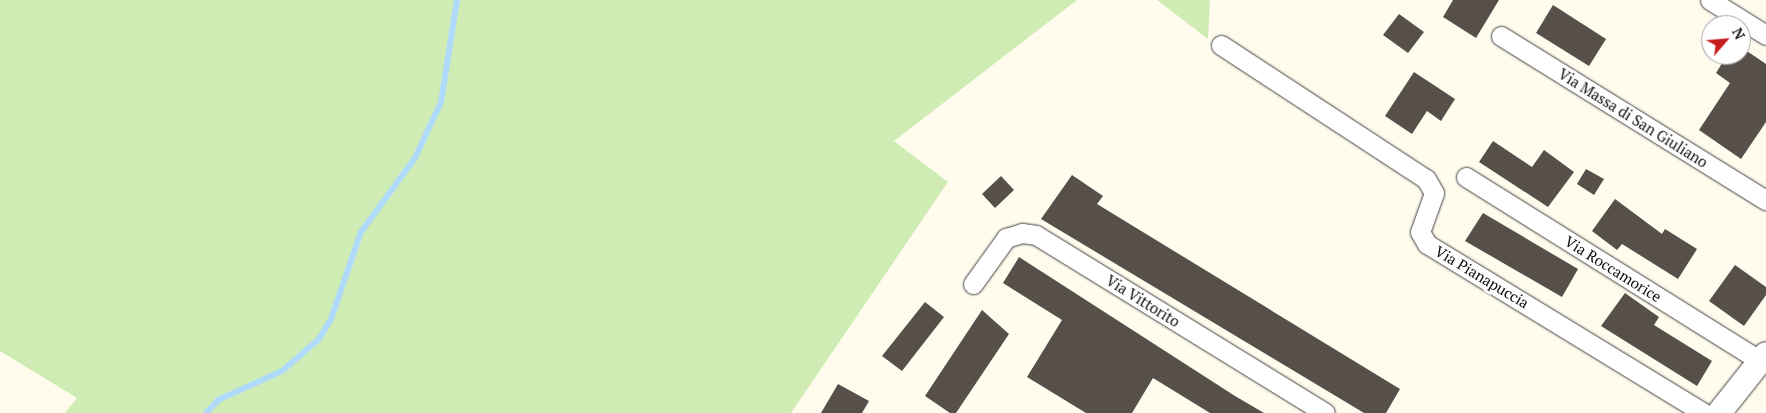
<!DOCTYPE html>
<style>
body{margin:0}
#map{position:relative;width:1766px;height:413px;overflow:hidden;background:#fffcee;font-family:"PT Serif",serif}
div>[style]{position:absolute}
.green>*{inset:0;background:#cfecb5}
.stream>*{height:6px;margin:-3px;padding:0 3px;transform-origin:3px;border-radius:3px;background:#b0dafa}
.building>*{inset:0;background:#574f49}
.roads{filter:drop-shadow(0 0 1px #414141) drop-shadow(0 0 1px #414141)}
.minor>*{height:19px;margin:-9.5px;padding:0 9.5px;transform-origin:9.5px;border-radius:9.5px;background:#fff}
.tertiary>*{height:24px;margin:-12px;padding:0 12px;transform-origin:12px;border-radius:12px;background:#fff}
span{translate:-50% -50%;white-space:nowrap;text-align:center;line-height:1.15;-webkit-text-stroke:5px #fff;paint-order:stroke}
.street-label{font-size:15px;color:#0e0e0e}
.north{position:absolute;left:1701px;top:15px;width:50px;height:50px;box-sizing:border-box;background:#fff;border:1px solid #9f9f9f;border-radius:50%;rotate:63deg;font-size:14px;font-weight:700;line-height:20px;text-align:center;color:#0e0e0e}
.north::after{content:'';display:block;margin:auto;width:18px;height:22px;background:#c61d1d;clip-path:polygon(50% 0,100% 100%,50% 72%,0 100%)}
</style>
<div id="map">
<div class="green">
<div style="clip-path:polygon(0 0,1077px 0,894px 141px,948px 182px,791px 413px,65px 413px,77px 398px,0 351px)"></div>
<div style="clip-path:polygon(1157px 0,1210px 0,1208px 39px)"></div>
</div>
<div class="stream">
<div style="left:206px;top:413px;width:18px;rotate:-47deg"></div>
<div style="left:218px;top:400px;width:70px;rotate:-24.4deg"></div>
<div style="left:282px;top:371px;width:49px;rotate:-40.9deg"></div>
<div style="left:319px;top:339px;width:23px;rotate:-59deg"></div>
<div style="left:331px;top:319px;width:92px;rotate:-71deg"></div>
<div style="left:361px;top:232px;width:92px;rotate:-53.9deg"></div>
<div style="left:415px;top:158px;width:62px;rotate:-65.1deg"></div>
<div style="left:441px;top:102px;width:103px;rotate:-81.1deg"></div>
</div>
<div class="building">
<div style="clip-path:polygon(1453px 0,1499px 0,1476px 38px,1443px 17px)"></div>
<div style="clip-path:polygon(1553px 5px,1606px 39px,1589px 66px,1536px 33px)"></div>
<div style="clip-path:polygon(1399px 14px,1424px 32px,1408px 53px,1383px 35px)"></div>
<div style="clip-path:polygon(1741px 47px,1766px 64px,1766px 122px,1741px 159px,1699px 130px,1730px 83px,1716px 73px,1727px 55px,1741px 55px)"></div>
<div style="clip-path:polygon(1414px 72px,1455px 99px,1441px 121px,1427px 111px,1412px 134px,1385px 116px)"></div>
<div style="clip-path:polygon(1493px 141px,1532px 167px,1544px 150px,1574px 172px,1548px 207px,1479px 162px)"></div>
<div style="clip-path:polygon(1586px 169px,1604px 179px,1594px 195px,1577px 184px)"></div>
<div style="clip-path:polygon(1072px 175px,1103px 196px,1097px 204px,1400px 389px,1386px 413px,1364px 413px,1041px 219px)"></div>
<div style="clip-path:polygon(1001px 176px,1014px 190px,995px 208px,982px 194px)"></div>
<div style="clip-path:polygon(1615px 199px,1662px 234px,1665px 229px,1697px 249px,1678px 279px,1622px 244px,1617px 250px,1592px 231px)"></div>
<div style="clip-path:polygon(1483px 213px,1578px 269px,1562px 297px,1465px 241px)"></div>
<div style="clip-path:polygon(1019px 257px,1235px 396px,1264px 413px,1210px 413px,1153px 378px,1132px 413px,1086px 413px,1027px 377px,1062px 320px,1003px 283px)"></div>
<div style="clip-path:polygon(1735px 265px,1766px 287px,1766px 295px,1744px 326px,1709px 301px)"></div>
<div style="clip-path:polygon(1625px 293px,1659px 317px,1654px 325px,1712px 361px,1697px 386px,1601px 326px)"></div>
<div style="clip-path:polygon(925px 302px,944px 317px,902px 371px,882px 356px)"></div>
<div style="clip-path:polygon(982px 310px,1009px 334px,956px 413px,950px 413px,925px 396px)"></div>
<div style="clip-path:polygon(838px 384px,869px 401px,862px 413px,821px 413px)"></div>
</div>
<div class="roads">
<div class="minor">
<div style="left:1710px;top:0;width:66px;rotate:32deg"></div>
<div style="left:1501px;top:36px;width:312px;rotate:31.8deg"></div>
<div style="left:1221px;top:45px;width:245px;rotate:33.2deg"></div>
<div style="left:1426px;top:179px;width:16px;rotate:60deg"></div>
<div style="left:1434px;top:193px;width:41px;rotate:109.7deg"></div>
<div style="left:1420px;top:232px;width:14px;rotate:60deg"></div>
<div style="left:1427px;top:244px;width:324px;rotate:31.4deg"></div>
<div style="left:1466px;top:177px;width:348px;rotate:32deg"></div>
<div style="left:973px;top:284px;width:57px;rotate:-54.3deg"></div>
<div style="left:1006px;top:238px;width:17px;rotate:-17deg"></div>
<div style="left:1022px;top:233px;width:14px;rotate:8deg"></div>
<div style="left:1036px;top:235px;width:339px;rotate:31.6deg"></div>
</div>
<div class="tertiary">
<div style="left:1719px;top:413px;width:75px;rotate:-51.5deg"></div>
</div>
</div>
<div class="street-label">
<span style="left:1633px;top:118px;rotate:32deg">Via Massa di San Giuliano</span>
<span style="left:1613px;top:269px;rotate:32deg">Via Roccamorice</span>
<span style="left:1482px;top:277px;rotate:31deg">Via Pianapuccia</span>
<span style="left:1143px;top:301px;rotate:32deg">Via Vittorito</span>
</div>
<div class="north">N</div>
</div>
